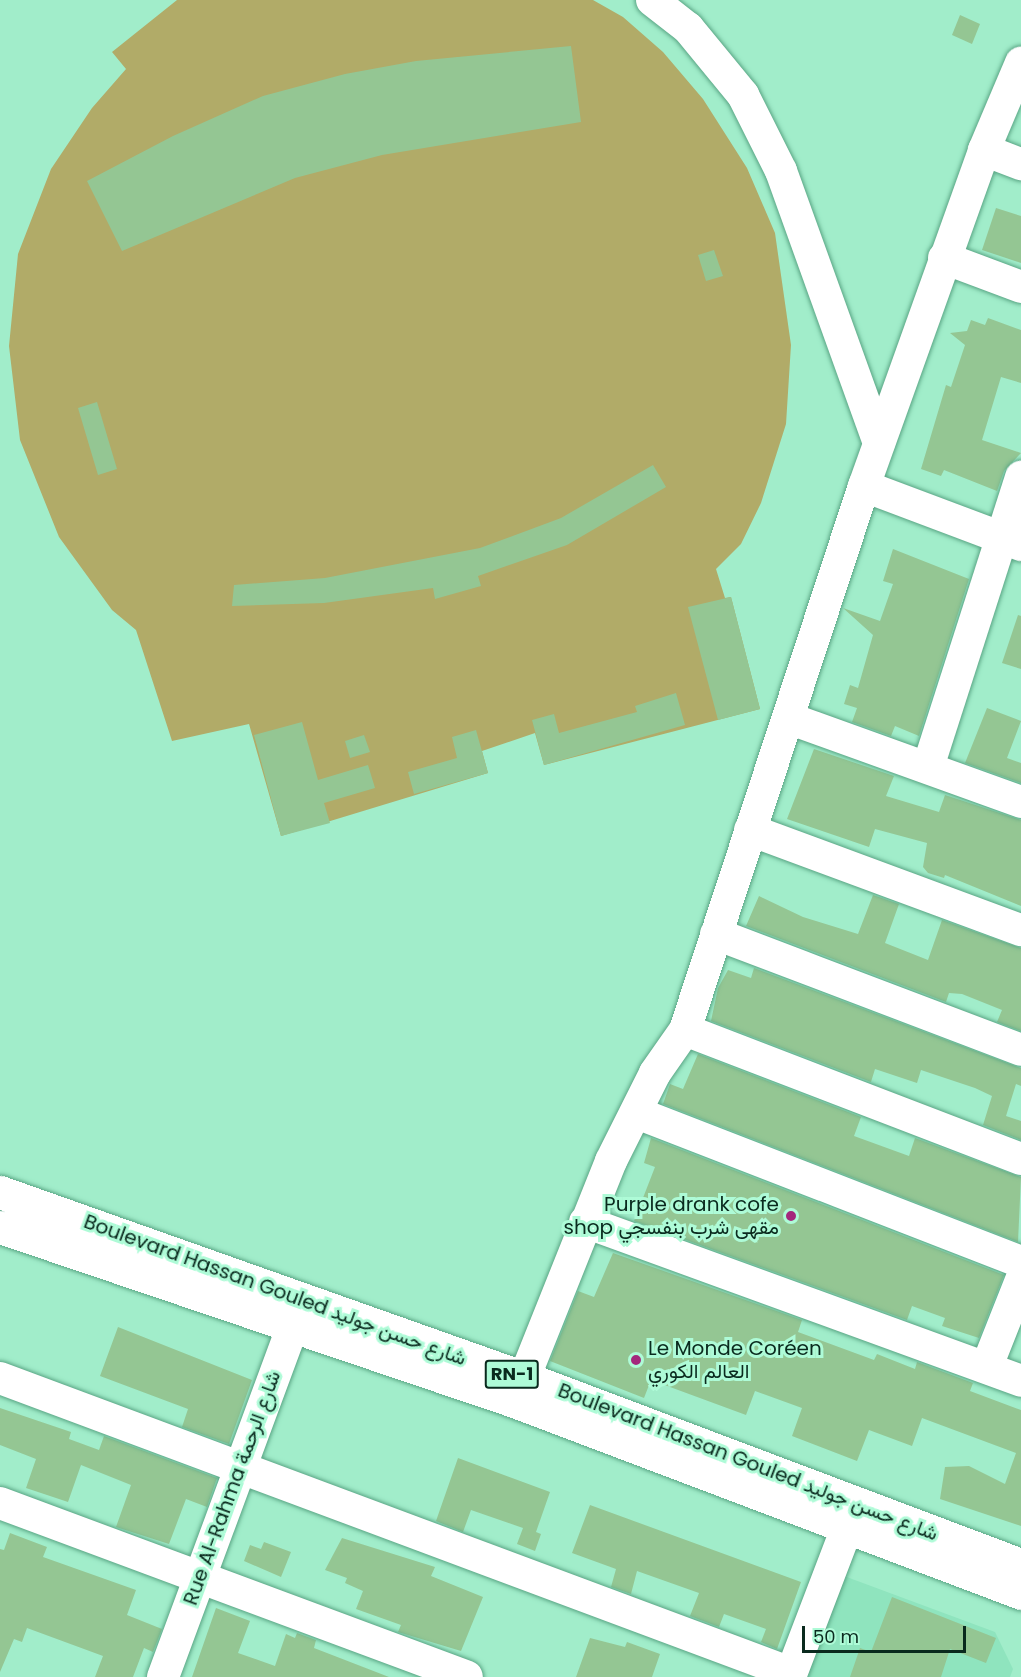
<!DOCTYPE html>
<meta charset="utf-8">
<style>
body{margin:0}
#map{position:relative;width:1021px;height:1677px;overflow:hidden;background:#a1edca;font-family:Poppins,Vazirmatn,sans-serif}
div>[style]{position:absolute}
.built>*{inset:0;background:#8fe4be}
.green>*{inset:0;background:#b1ab68}
.building>*{inset:0;background:#94c693}
.roads{filter:drop-shadow(0 0 2px #59a584) drop-shadow(0 0 2px #59a584)}
.minor>*{height:32px;margin:-16px;padding:0 16px;transform-origin:16px;border-radius:16px;background:#fff}
.major>*{height:33px;margin:-16.5px;padding:0 16.5px;transform-origin:16.5px;border-radius:16.5px;background:#fff}
.dots>*{width:16px;height:16px;translate:-50% -50%;box-sizing:border-box;border:3px solid #aefbd7;border-radius:50%}
span{translate:-50% -50%;white-space:nowrap;text-align:center;line-height:1.15;-webkit-text-stroke:6px #aefbd7;paint-order:stroke}
.shield-label span{padding:2px 4px;background:#aefbd7;border:2px solid;border-radius:4px;-webkit-text-stroke-width:0}
.shield-label{font-size:18px;color:#0a2a1e;font-weight:700}
.poi-label{font-size:20px;color:#0a2a1e}
.right{translate:-100% -50%;text-align:right}
.left{translate:0 -50%;text-align:left}
.street-label{font-size:20px;color:#0a2a1e}
.scale{position:absolute;left:802px;top:1626px;width:164px;height:27px;box-sizing:border-box;border:3px solid #0a2a1e;border-top:0;padding-left:8px;font-size:18px;line-height:21px;white-space:nowrap;color:#0a2a1e;-webkit-text-stroke:4px #aefbd7;paint-order:stroke}
</style>
<div id="map">
<div class="built">
<div style="clip-path:polygon(844px 1576px,995px 1632px,1013px 1669px,1010px 1677px,806px 1677px)"></div>
</div>
<div class="green">
<div style="clip-path:polygon(177px 0,593px 0,623px 17px,663px 52px,703px 99px,747px 168px,775px 233px,791px 345px,786px 424px,761px 503px,741px 544px,716px 569px,725px 598px,731px 597px,760px 709px,544px 765px,535px 733px,482px 751px,488px 773px,281px 836px,249px 724px,172px 741px,136px 630px,112px 610px,59px 537px,20px 440px,9px 346px,18px 254px,51px 169px,92px 108px,126px 69px,112px 52px)"></div>
</div>
<div class="building">
<div style="clip-path:polygon(960px 15px,980px 24px,972px 44px,952px 35px)"></div>
<div style="clip-path:polygon(571px 46px,581px 122px,382px 155px,295px 178px,122px 251px,87px 181px,173px 136px,263px 96px,345px 74px,416px 61px)"></div>
<div style="clip-path:polygon(996px 208px,1021px 216px,1021px 263px,982px 250px)"></div>
<div style="clip-path:polygon(714px 250px,723px 276px,706px 281px,698px 255px)"></div>
<div style="clip-path:polygon(988px 318px,1021px 330px,1021px 383px,1001px 377px,982px 440px,1021px 453px,1004px 471px,997px 491px,944px 470px,941px 476px,921px 469px,946px 385px,951px 387px,965px 345px,950px 333px,967px 331px,971px 320px,985px 325px)"></div>
<div style="clip-path:polygon(97px 402px,117px 469px,98px 475px,78px 408px)"></div>
<div style="clip-path:polygon(653px 465px,666px 487px,567px 545px,478px 576px,481px 586px,435px 599px,433px 588px,324px 603px,232px 606px,234px 585px,325px 578px,480px 548px,561px 518px)"></div>
<div style="clip-path:polygon(893px 549px,969px 579px,919px 736px,895px 726px,891px 736px,852px 722px,857px 708px,844px 704px,850px 685px,858px 688px,873px 635px,843px 608px,880px 621px,893px 584px,883px 581px)"></div>
<div style="clip-path:polygon(731px 597px,760px 709px,718px 720px,688px 607px)"></div>
<div style="clip-path:polygon(1018px 615px,1021px 616px,1021px 669px,1002px 663px)"></div>
<div style="clip-path:polygon(676px 693px,685px 725px,544px 765px,532px 720px,554px 714px,559px 733px,637px 712px,635px 706px)"></div>
<div style="clip-path:polygon(987px 708px,1021px 721px,1007px 758px,1021px 763px,1021px 783px,965px 763px)"></div>
<div style="clip-path:polygon(302px 722px,318px 780px,368px 765px,375px 788px,324px 803px,330px 823px,281px 836px,254px 735px)"></div>
<div style="clip-path:polygon(476px 730px,488px 773px,414px 794px,408px 772px,457px 758px,452px 737px)"></div>
<div style="clip-path:polygon(364px 735px,370px 752px,350px 758px,345px 741px)"></div>
<div style="clip-path:polygon(814px 749px,894px 776px,886px 796px,939px 812px,945px 795px,1021px 820px,1021px 906px,945px 875px,944px 878px,928px 873px,923px 867px,927px 843px,875px 829px,869px 847px,787px 819px)"></div>
<div style="clip-path:polygon(873px 895px,899px 904px,885px 943px,928px 960px,942px 920px,1021px 948px,1021px 1031px,997px 1022px,1002px 1010px,962px 994px,949px 993px,946px 1002px,746px 926px,759px 896px,803px 917px,858px 934px)"></div>
<div style="clip-path:polygon(754px 968px,1021px 1068px,1021px 1086px,1016px 1084px,1006px 1116px,1021px 1121px,1021px 1140px,983px 1125px,992px 1096px,975px 1088px,921px 1070px,917px 1083px,875px 1069px,871px 1082px,711px 1021px,718px 988px,728px 970px,751px 978px)"></div>
<div style="clip-path:polygon(698px 1054px,861px 1117px,854px 1136px,909px 1156px,915px 1138px,1021px 1177px,1018px 1242px,663px 1104px,670px 1084px,683px 1089px)"></div>
<div style="clip-path:polygon(651px 1138px,1004px 1275px,979px 1338px,942px 1326px,945px 1318px,912px 1306px,907px 1320px,634px 1221px,655px 1167px,644px 1163px)"></div>
<div style="clip-path:polygon(613px 1253px,802px 1320px,798px 1332px,874px 1360px,877px 1354px,915px 1369px,917px 1362px,973px 1383px,970px 1391px,1021px 1410px,1021px 1526px,940px 1499px,945px 1467px,969px 1466px,1005px 1484px,1016px 1453px,922px 1418px,912px 1446px,869px 1430px,857px 1461px,792px 1436px,802px 1408px,755px 1391px,746px 1415px,651px 1380px,644px 1398px,550px 1361px,578px 1291px,594px 1297px)"></div>
<div style="clip-path:polygon(118px 1327px,252px 1380px,229px 1444px,182px 1427px,188px 1409px,100px 1376px)"></div>
<div style="clip-path:polygon(0 1408px,71px 1432px,69px 1439px,99px 1450px,104px 1436px,217px 1478px,207px 1507px,186px 1499px,169px 1544px,116px 1527px,131px 1485px,81px 1465px,68px 1502px,26px 1488px,36px 1459px,0 1445px)"></div>
<div style="clip-path:polygon(458px 1458px,550px 1492px,536px 1532px,541px 1534px,535px 1551px,517px 1544px,523px 1528px,471px 1510px,463px 1532px,436px 1521px)"></div>
<div style="clip-path:polygon(590px 1505px,801px 1582px,777px 1649px,761px 1642px,766px 1629px,724px 1614px,719px 1627px,690px 1616px,699px 1593px,637px 1571px,631px 1594px,611px 1587px,616px 1569px,572px 1553px)"></div>
<div style="clip-path:polygon(10px 1533px,47px 1547px,43px 1557px,136px 1590px,127px 1615px,162px 1629px,153px 1652px,144px 1648px,133px 1677px,95px 1677px,103px 1656px,27px 1628px,22px 1642px,14px 1639px,0 1672px,0 1549px,4px 1550px)"></div>
<div style="clip-path:polygon(342px 1538px,435px 1567px,431px 1576px,483px 1597px,461px 1651px,398px 1632px,401px 1625px,356px 1609px,363px 1591px,345px 1583px,347px 1578px,325px 1570px)"></div>
<div style="clip-path:polygon(264px 1542px,291px 1552px,281px 1577px,244px 1561px,250px 1545px,261px 1549px)"></div>
<div style="clip-path:polygon(892px 1597px,996px 1638px,986px 1663px,950px 1649px,941px 1677px,850px 1677px,860px 1648px,871px 1652px)"></div>
<div style="clip-path:polygon(216px 1608px,250px 1621px,238px 1653px,275px 1666px,286px 1634px,295px 1638px,297px 1633px,316px 1640px,314px 1648px,389px 1677px,192px 1677px)"></div>
<div style="clip-path:polygon(590px 1638px,625px 1647px,627px 1642px,660px 1654px,652px 1677px,576px 1677px)"></div>
</div>
<div class="roads">
<div class="minor">
<div style="left:652px;top:0;width:46px;rotate:37.9deg"></div>
<div style="left:688px;top:28px;width:87px;rotate:50.6deg"></div>
<div style="left:743px;top:95px;width:85px;rotate:63.4deg"></div>
<div style="left:781px;top:171px;width:289px;rotate:70.2deg"></div>
<div style="left:984px;top:150px;width:40px;rotate:21deg"></div>
<div style="left:944px;top:258px;width:82px;rotate:20.6deg"></div>
<div style="left:864px;top:486px;width:168px;rotate:20.6deg"></div>
<div style="left:788px;top:718px;width:248px;rotate:19.8deg"></div>
<div style="left:928px;top:767px;width:305px;rotate:-72.2deg"></div>
<div style="left:750px;top:830px;width:289px;rotate:20.3deg"></div>
<div style="left:716px;top:934px;width:326px;rotate:20.8deg"></div>
<div style="left:685px;top:1030px;width:360px;rotate:21deg"></div>
<div style="left:637px;top:1113px;width:412px;rotate:21.2deg"></div>
<div style="left:585px;top:1222px;width:464px;rotate:20deg"></div>
<div style="left:987px;top:1366px;width:92px;rotate:-68.4deg"></div>
<div style="left:0;top:1378px;width:844px;rotate:20.45deg"></div>
<div style="left:515px;top:1401px;width:258px;rotate:-68.2deg"></div>
<div style="left:611px;top:1161px;width:98px;rotate:-63.4deg"></div>
<div style="left:655px;top:1073px;width:52px;rotate:-55.1deg"></div>
<div style="left:685px;top:1030px;width:573px;rotate:-71.79deg"></div>
<div style="left:864px;top:486px;width:357px;rotate:-70.3deg"></div>
<div style="left:984px;top:150px;width:95px;rotate:-67deg"></div>
<div style="left:0;top:1503px;width:498px;rotate:20.4deg"></div>
<div style="left:163px;top:1677px;width:401px;rotate:-69.7deg"></div>
<div style="left:790px;top:1677px;width:185px;rotate:-69.1deg"></div>
</div>
<div class="major">
<div style="left:0;top:1192px;width:557px;rotate:19.51deg"></div>
<div style="left:525px;top:1378px;width:530px;rotate:20.66deg"></div>
<div style="left:0;top:1227px;width:543px;rotate:18.7deg"></div>
<div style="left:514px;top:1401px;width:542px;rotate:20.74deg"></div>
</div>
</div>
<div class="dots">
<div style="left:791px;top:1216px;background:#a4287c"></div>
<div style="left:636px;top:1360px;background:#a4287c"></div>
</div>
<div class="shield-label">
<span style="left:512px;top:1374px">RN-1</span>
</div>
<div class="poi-label">
<span class="right" style="left:779px;top:1216px">Purple drank cofe<br>shop مقهى شرب بنفسجي</span>
<span class="left" style="left:648px;top:1360px">Le Monde Coréen<br>العالم الكوري</span>
</div>
<div class="street-label">
<span style="left:275px;top:1290px;rotate:20deg">Boulevard Hassan Gouled شارع حسن جوليد</span>
<span style="left:748px;top:1462px;rotate:21deg">Boulevard Hassan Gouled شارع حسن جوليد</span>
<span style="left:232px;top:1488px;rotate:-70deg">Rue Al-Rahma شارع الرحمة</span>
</div>
<div class="scale">50 m</div>
</div>
